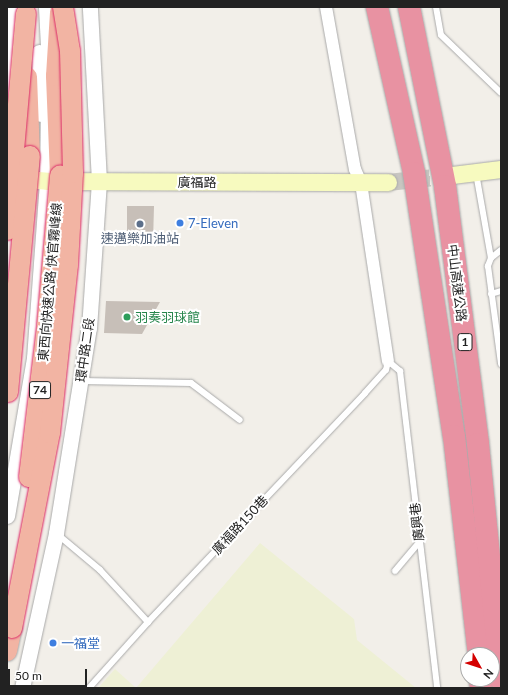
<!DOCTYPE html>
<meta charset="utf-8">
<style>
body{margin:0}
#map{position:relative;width:508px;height:695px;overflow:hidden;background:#f2efe9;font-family:Lato,"Noto Sans TC",sans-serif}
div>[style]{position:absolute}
.farmland>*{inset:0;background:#eef0d5}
.building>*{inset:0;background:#c7bfb8}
.secondary-tunnel>*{height:17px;margin-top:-8.5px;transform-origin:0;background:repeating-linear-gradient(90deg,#c8c6c1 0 17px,transparent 0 25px)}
.roads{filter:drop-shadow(0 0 1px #a9a9a9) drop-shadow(0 0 1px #a9a9a9)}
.service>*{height:6px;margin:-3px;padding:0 3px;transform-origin:3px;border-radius:3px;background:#fff}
.minor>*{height:12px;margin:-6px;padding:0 6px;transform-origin:6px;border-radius:6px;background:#fff}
.tertiary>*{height:15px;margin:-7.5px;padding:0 7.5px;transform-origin:7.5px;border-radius:7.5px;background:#fff}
.secondary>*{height:17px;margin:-8.5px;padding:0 8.5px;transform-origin:8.5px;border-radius:8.5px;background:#f7fabf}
.trunk>*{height:20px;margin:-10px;padding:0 10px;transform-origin:10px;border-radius:10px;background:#f2b4a3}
.motorway>*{height:22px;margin:-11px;padding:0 11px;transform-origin:11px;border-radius:11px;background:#e892a2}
.bridges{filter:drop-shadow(0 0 1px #dc2a67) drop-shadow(0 0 1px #dc2a67)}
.trunk-bridge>*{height:20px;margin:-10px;padding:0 10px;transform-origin:10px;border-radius:10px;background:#f2b4a3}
.dots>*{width:11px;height:11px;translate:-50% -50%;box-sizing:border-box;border:2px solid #fff;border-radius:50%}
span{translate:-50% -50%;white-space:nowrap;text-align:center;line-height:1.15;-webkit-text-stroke:4px #fff;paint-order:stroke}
.shield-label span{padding:1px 3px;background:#fff;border:1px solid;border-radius:3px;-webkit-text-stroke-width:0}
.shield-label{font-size:12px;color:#222;font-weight:700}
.street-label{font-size:13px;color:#222}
.shop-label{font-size:13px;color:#366cbe}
.left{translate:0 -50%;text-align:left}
.service-label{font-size:13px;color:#4e5e75}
.leisure-label{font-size:13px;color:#27864d}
.frame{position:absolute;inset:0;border:8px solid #222;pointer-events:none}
.north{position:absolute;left:460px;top:647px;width:40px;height:40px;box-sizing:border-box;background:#fff;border:1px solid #a7a7a7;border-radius:50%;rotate:129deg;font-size:11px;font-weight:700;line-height:16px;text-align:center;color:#222}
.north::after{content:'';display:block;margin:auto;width:14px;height:18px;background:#d40000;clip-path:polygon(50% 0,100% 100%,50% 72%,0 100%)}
.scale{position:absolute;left:8px;top:669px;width:79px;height:18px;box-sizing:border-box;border:2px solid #222;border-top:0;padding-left:5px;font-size:12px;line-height:14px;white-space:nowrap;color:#222;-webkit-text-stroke:3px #fff;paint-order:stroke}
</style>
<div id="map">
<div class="farmland">
<div style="clip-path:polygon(260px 543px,354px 619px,357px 640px,416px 688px,136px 688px)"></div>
<div style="clip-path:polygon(115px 669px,136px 688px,98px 688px)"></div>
</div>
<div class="building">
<div style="clip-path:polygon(127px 206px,154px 206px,153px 242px,127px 241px)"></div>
<div style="clip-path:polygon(106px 301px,160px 302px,142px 334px,104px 333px)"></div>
</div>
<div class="secondary-tunnel">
<div style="left:388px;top:182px;width:56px;rotate:-6.1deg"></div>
</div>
<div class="roads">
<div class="service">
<div style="left:436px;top:7px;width:28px;rotate:80deg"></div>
<div style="left:441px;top:35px;width:83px;rotate:44deg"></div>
<div style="left:476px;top:173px;width:86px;rotate:80deg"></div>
<div style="left:491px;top:258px;width:9px;rotate:111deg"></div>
<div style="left:488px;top:266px;width:99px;rotate:82.4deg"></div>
<div style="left:491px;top:258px;width:13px;rotate:-39deg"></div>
<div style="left:491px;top:294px;width:10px;rotate:-17deg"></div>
<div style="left:81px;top:381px;width:110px;rotate:1deg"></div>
<div style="left:191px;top:383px;width:61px;rotate:37.1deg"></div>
<div style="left:57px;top:534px;width:56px;rotate:39.9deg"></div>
<div style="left:100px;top:570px;width:71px;rotate:47.3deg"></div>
<div style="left:395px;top:571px;width:39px;rotate:-50deg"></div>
<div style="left:89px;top:688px;width:89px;rotate:-48.2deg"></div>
<div style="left:148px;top:622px;width:315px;rotate:-46.5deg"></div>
<div style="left:365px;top:393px;width:31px;rotate:-48deg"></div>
<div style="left:386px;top:370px;width:9px;rotate:-77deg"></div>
<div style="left:388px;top:361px;width:16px;rotate:40deg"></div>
<div style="left:400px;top:371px;width:319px;rotate:83.3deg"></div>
</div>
<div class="minor">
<div style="left:326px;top:7px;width:165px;rotate:79.9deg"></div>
<div style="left:355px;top:169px;width:15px;rotate:67deg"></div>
<div style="left:361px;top:183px;width:180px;rotate:81.4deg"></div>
</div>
<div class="tertiary">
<div style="left:46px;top:7px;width:59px;rotate:87.1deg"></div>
<div style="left:39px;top:52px;width:62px;rotate:88.2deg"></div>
<div style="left:8px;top:108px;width:37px;rotate:-87deg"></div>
<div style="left:10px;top:71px;width:64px;rotate:-90.9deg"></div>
<div style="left:7px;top:516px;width:160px;rotate:-80.3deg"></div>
<div style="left:34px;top:358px;width:177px;rotate:-85.8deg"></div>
<div style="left:47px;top:181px;width:79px;rotate:-89.3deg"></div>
<div style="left:22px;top:688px;width:159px;rotate:-77.6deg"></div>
<div style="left:56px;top:533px;width:208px;rotate:-80.9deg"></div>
<div style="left:89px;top:328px;width:147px;rotate:-86.1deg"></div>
<div style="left:99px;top:181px;width:174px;rotate:-93deg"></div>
</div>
<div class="secondary">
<div style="left:444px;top:176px;width:57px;rotate:-7deg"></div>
<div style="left:15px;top:178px;width:32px;rotate:5deg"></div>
<div style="left:47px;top:181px;width:341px;rotate:0.2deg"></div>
</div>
<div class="trunk">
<div style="left:27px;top:77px;width:79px;rotate:87.8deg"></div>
<div style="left:60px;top:176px;width:100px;rotate:-92.3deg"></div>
<div style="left:56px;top:76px;width:64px;rotate:-86.4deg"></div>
<div style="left:7px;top:651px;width:24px;rotate:-78deg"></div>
</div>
<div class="motorway">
<div style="left:377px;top:7px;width:170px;rotate:77.4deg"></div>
<div style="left:414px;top:173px;width:266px;rotate:81.4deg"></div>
<div style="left:454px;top:436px;width:220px;rotate:83.5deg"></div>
<div style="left:409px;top:7px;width:183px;rotate:78.6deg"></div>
<div style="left:445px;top:186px;width:260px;rotate:82.7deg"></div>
<div style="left:478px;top:444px;width:237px;rotate:84.4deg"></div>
<div style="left:480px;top:679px;width:9px;rotate:84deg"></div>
</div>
</div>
<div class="bridges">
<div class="trunk-bridge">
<div style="left:7px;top:230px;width:217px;rotate:-85deg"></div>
<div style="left:8px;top:392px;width:237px;rotate:-84.7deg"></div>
<div style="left:29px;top:477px;width:153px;rotate:-83.2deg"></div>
<div style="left:47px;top:325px;width:150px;rotate:-85deg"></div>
<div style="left:12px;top:628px;width:199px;rotate:-79deg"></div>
<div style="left:50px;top:433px;width:169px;rotate:-83.9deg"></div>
<div style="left:68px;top:265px;width:92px;rotate:-86.9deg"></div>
<div style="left:73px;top:173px;width:122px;rotate:-91.4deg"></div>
<div style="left:70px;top:51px;width:45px;rotate:-99deg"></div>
</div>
</div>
<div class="dots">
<div style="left:180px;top:223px;background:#3f7fe0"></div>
<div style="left:140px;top:224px;background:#5c6f8a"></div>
<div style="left:127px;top:317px;background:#2e9e5b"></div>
<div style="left:53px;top:643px;background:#3f7fe0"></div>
</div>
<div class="shield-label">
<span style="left:465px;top:342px">1</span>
<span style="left:40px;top:390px">74</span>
</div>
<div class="street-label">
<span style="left:197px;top:182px">廣福路</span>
<span style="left:50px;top:282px;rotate:-85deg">東西向快速公路 快官霧峰線</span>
<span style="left:457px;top:283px;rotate:83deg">中山高速公路</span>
<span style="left:85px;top:350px;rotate:-82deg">環中路二段</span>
<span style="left:417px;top:522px;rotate:-97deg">廣興巷</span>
<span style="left:240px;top:525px;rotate:-47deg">廣福路150巷</span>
</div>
<div class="shop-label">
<span class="left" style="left:188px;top:223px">7-Eleven</span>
<span class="left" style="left:61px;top:643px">一福堂</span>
</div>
<div class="service-label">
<span style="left:140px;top:238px">速邁樂加油站</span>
</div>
<div class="leisure-label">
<span class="left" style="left:135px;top:317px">羽奏羽球館</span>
</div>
<div class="frame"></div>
<div class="north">N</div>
<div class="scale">50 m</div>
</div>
